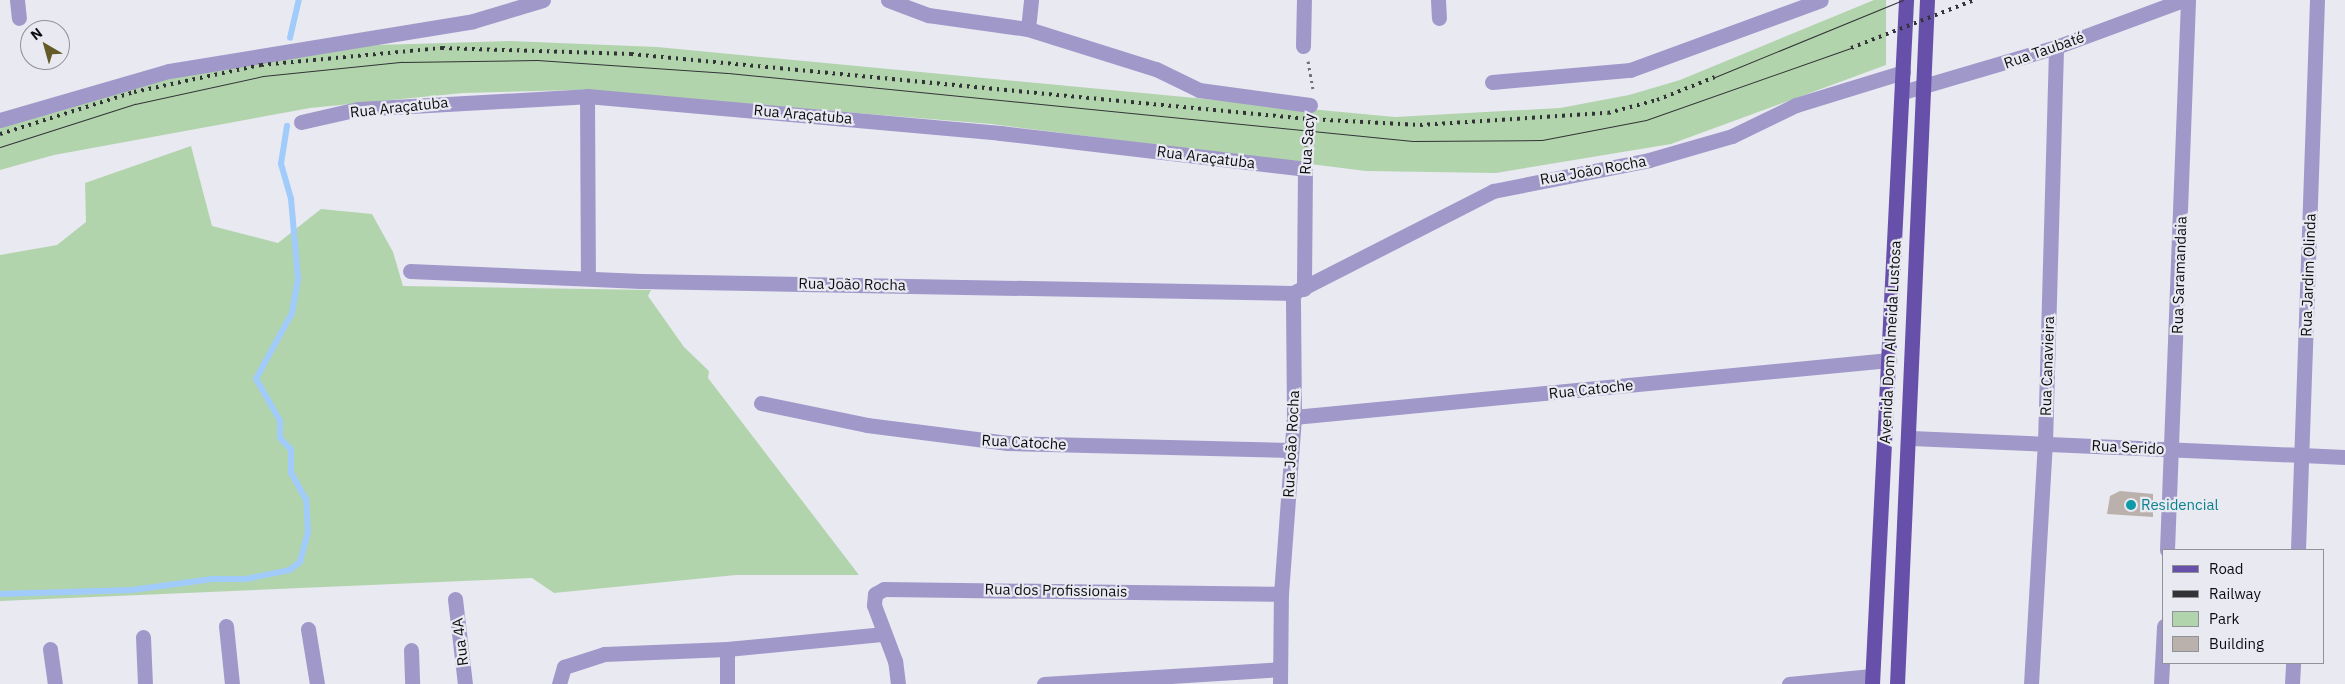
<!DOCTYPE html>
<meta charset="utf-8">
<style>
body{margin:0}
#map{position:relative;width:2345px;height:684px;overflow:hidden;background:#e9e9f2;font-family:"IBM Plex Sans",sans-serif}
div>[style]{position:absolute}
.green>*{inset:0;background:#b2d4ad}
.stream>*{height:5.5px;margin:-2.75px;padding:0 2.75px;transform-origin:2.75px;border-radius:2.75px;background:#a0cbfb}
.building>*{inset:0;background:#bab1ad}
.path>*{height:3px;margin-top:-1.5px;transform-origin:0;background:repeating-linear-gradient(90deg,#707076 0 2.5px,transparent 0 6.5px)}
.minor>*{height:15px;margin:-7.5px;padding:0 7.5px;transform-origin:7.5px;border-radius:7.5px;background:#a198ca}
.major>*{height:15px;margin:-7.5px;padding:0 7.5px;transform-origin:7.5px;border-radius:7.5px;background:#6750a9}
.tram>*{height:1px;margin:-0.5px;padding:0 0.5px;transform-origin:0.5px;border-radius:0.5px;background:#333337}
.rail>*{height:4px;margin-top:-2px;transform-origin:0;background:repeating-linear-gradient(90deg,#333337 0 2.5px,transparent 0 7.5px)}
.dots>*{width:14px;height:14px;translate:-50% -50%;box-sizing:border-box;border:2px solid #e9e9f2;border-radius:50%}
span{translate:-50% -50%;white-space:nowrap;text-align:center;line-height:1.15;-webkit-text-stroke:4.5px #e9e9f2;paint-order:stroke}
.street-label{font-size:15px;color:#0d0d10}
.culture-label{font-size:15px;color:#0d838f}
.left{translate:0 -50%;text-align:left}
.legend{position:absolute;left:2162px;top:549px;width:162px;height:115px;box-sizing:border-box;background:#e9e9f2;border:1px solid #919198;margin:0;padding:6px 9px;list-style:none;font-size:15px;color:#0d0d10}
.legend li{display:flex;align-items:center;gap:10px;height:25px}
.legend b{width:25px;border:1px solid #919198}
.north{position:absolute;left:20px;top:20px;width:50px;height:50px;box-sizing:border-box;background:#e9e9f2;border:1px solid #919198;border-radius:50%;rotate:322deg;font-size:14px;font-weight:700;line-height:20px;text-align:center;color:#0d0d10}
.north::after{content:'';display:block;margin:auto;width:18px;height:22px;background:#645b28;clip-path:polygon(50% 0,100% 100%,50% 72%,0 100%)}
</style>
<div id="map">
<div class="green">
<div style="clip-path:polygon(1874px 0,1886px 0,1886px 65px,1671px 144px,1496px 173px,1366px 171px,991px 124px,575px 90px,463px 93px,310px 108px,54px 155px,0 170px,0 125px,128px 85px,345px 46px,510px 41px,657px 47px,1395px 117px,1560px 108px,1629px 95px,1680px 80px)"></div>
<div style="clip-path:polygon(191px 146px,212px 226px,278px 243px,321px 209px,372px 214px,393px 252px,403px 286px,651px 290px,648px 296px,684px 347px,709px 371px,708px 378px,859px 575px,736px 575px,554px 593px,532px 578px,0 601px,0 255px,57px 245px,86px 222px,85px 183px)"></div>
</div>
<div class="stream">
<div style="left:290px;top:38px;width:39px;rotate:-77deg"></div>
<div style="left:0;top:594px;width:132px;rotate:-1.7deg"></div>
<div style="left:132px;top:590px;width:81px;rotate:-7.8deg"></div>
<div style="left:212px;top:579px;width:34px"></div>
<div style="left:246px;top:579px;width:45px;rotate:-11.6deg"></div>
<div style="left:290px;top:570px;width:13px;rotate:-39deg"></div>
<div style="left:300px;top:562px;width:30px;rotate:-75deg"></div>
<div style="left:308px;top:533px;width:33px;rotate:-93deg"></div>
<div style="left:306px;top:500px;width:31px;rotate:-119deg"></div>
<div style="left:291px;top:473px;width:23px;rotate:-90deg"></div>
<div style="left:291px;top:450px;width:16px;rotate:-133deg"></div>
<div style="left:280px;top:438px;width:17px;rotate:-90deg"></div>
<div style="left:280px;top:421px;width:48px;rotate:-119.7deg"></div>
<div style="left:256px;top:379px;width:75px;rotate:-61.4deg"></div>
<div style="left:292px;top:313px;width:35px;rotate:-80deg"></div>
<div style="left:298px;top:279px;width:80px;rotate:-95deg"></div>
<div style="left:291px;top:199px;width:36px;rotate:-106deg"></div>
<div style="left:281px;top:164px;width:38px;rotate:-81deg"></div>
</div>
<div class="building">
<div style="clip-path:polygon(2120px 491px,2153px 494px,2153px 517px,2107px 514px,2110px 496px)"></div>
</div>
<div class="path">
<div style="left:1308px;top:61px;width:28px;rotate:80deg"></div>
<div style="left:1305px;top:153px;width:33px;rotate:-85deg"></div>
</div>
<div class="minor">
<div style="left:17px;top:0;width:18px;rotate:84deg"></div>
<div style="left:888px;top:0;width:43px;rotate:20.6deg"></div>
<div style="left:928px;top:15px;width:101px;rotate:8deg"></div>
<div style="left:1028px;top:29px;width:134px;rotate:17.4deg"></div>
<div style="left:1156px;top:69px;width:48px;rotate:26deg"></div>
<div style="left:1199px;top:90px;width:112px;rotate:7.7deg"></div>
<div style="left:1438px;top:0;width:18px;rotate:87deg"></div>
<div style="left:1028px;top:29px;width:29px;rotate:-84deg"></div>
<div style="left:1303px;top:46px;width:46px;rotate:-88.8deg"></div>
<div style="left:1492px;top:82px;width:139px;rotate:-5deg"></div>
<div style="left:1630px;top:70px;width:203px;rotate:-20.1deg"></div>
<div style="left:1903px;top:92px;width:159px;rotate:-16.4deg"></div>
<div style="left:2056px;top:47px;width:135px;rotate:-20.3deg"></div>
<div style="left:587px;top:96px;width:181px;rotate:89.7deg"></div>
<div style="left:0;top:120px;width:176px;rotate:-16.2deg"></div>
<div style="left:169px;top:71px;width:308px;rotate:-9.3deg"></div>
<div style="left:473px;top:21px;width:73px;rotate:-16.7deg"></div>
<div style="left:301px;top:122px;width:58px;rotate:-12.8deg"></div>
<div style="left:358px;top:109px;width:229px;rotate:-3.2deg"></div>
<div style="left:587px;top:96px;width:415px;rotate:5.1deg"></div>
<div style="left:1000px;top:133px;width:307px;rotate:6.7deg"></div>
<div style="left:1305px;top:169px;width:120px;rotate:90.5deg"></div>
<div style="left:410px;top:271px;width:231px;rotate:2.5deg"></div>
<div style="left:641px;top:281px;width:652px;rotate:1.05deg"></div>
<div style="left:1293px;top:293px;width:225px;rotate:-27deg"></div>
<div style="left:1493px;top:191px;width:159px;rotate:-11.2deg"></div>
<div style="left:1649px;top:160px;width:86px;rotate:-16.1deg"></div>
<div style="left:1732px;top:136px;width:71px;rotate:-25.8deg"></div>
<div style="left:1796px;top:105px;width:112px;rotate:-17.1deg"></div>
<div style="left:761px;top:403px;width:108px;rotate:11.7deg"></div>
<div style="left:867px;top:425px;width:142px;rotate:7.3deg"></div>
<div style="left:1008px;top:443px;width:283px;rotate:1.4deg"></div>
<div style="left:1294px;top:417px;width:598px;rotate:-5.47deg"></div>
<div style="left:1911px;top:438px;width:434px;rotate:2.5deg"></div>
<div style="left:2167px;top:550px;width:550px;rotate:-87.81deg"></div>
<div style="left:2298px;top:550px;width:550px;rotate:-88.02deg"></div>
<div style="left:455px;top:599px;width:86px;rotate:83.3deg"></div>
<div style="left:226px;top:626px;width:58px;rotate:84.1deg"></div>
<div style="left:308px;top:629px;width:56px;rotate:80.7deg"></div>
<div style="left:143px;top:637px;width:47px;rotate:87.6deg"></div>
<div style="left:50px;top:649px;width:35px;rotate:82deg"></div>
<div style="left:411px;top:650px;width:34px;rotate:88deg"></div>
<div style="left:559px;top:684px;width:18px;rotate:-74deg"></div>
<div style="left:564px;top:667px;width:42px;rotate:-18deg"></div>
<div style="left:604px;top:654px;width:123px;rotate:-2.3deg"></div>
<div style="left:727px;top:649px;width:158px;rotate:-5.5deg"></div>
<div style="left:727px;top:684px;width:35px;rotate:-90deg"></div>
<div style="left:898px;top:684px;width:23px;rotate:-97deg"></div>
<div style="left:895px;top:661px;width:60px;rotate:-110.6deg"></div>
<div style="left:874px;top:605px;width:11px;rotate:-85deg"></div>
<div style="left:875px;top:594px;width:10px;rotate:-29deg"></div>
<div style="left:884px;top:589px;width:397px;rotate:0.7deg"></div>
<div style="left:1044px;top:684px;width:236px;rotate:-3.6deg"></div>
<div style="left:1280px;top:684px;width:90px;rotate:-89.4deg"></div>
<div style="left:1281px;top:594px;width:177px;rotate:-85.8deg"></div>
<div style="left:1294px;top:417px;width:124px;rotate:-90.5deg"></div>
<div style="left:1789px;top:684px;width:83px;rotate:-5.5deg"></div>
<div style="left:2031px;top:684px;width:241px;rotate:-86.7deg"></div>
<div style="left:2045px;top:443px;width:396px;rotate:-88.4deg"></div>
<div style="left:2161px;top:684px;width:58px;rotate:-87deg"></div>
<div style="left:2292px;top:684px;width:21px;rotate:-87deg"></div>
</div>
<div class="major">
<div style="left:1872px;top:684px;width:685px;rotate:-87.15deg"></div>
<div style="left:1897px;top:684px;width:685px;rotate:-87.49deg"></div>
</div>
<div class="tram">
<div style="left:1715px;top:77px;width:203px;rotate:-22.3deg"></div>
<div style="left:0;top:147px;width:142px;rotate:-17.7deg"></div>
<div style="left:135px;top:104px;width:131px;rotate:-12.3deg"></div>
<div style="left:263px;top:76px;width:140px;rotate:-5.8deg"></div>
<div style="left:402px;top:62px;width:135px;rotate:-0.8deg"></div>
<div style="left:537px;top:60px;width:191px;rotate:3.9deg"></div>
<div style="left:728px;top:73px;width:688px;rotate:5.67deg"></div>
<div style="left:1413px;top:141px;width:129px;rotate:-0.4deg"></div>
<div style="left:1542px;top:140px;width:106px;rotate:-10.9deg"></div>
<div style="left:1646px;top:120px;width:217px;rotate:-19.4deg"></div>
</div>
<div class="rail">
<div style="left:1851px;top:48px;width:132px;rotate:-21.3deg"></div>
<div style="left:0;top:134px;width:140px;rotate:-17.4deg"></div>
<div style="left:134px;top:92px;width:130px;rotate:-12deg"></div>
<div style="left:261px;top:65px;width:182px;rotate:-5.4deg"></div>
<div style="left:442px;top:48px;width:189px;rotate:1.8deg"></div>
<div style="left:631px;top:54px;width:680px;rotate:5.48deg"></div>
<div style="left:1308px;top:119px;width:112px;rotate:3.1deg"></div>
<div style="left:1420px;top:125px;width:188px;rotate:-3.7deg"></div>
<div style="left:1608px;top:113px;width:51px;rotate:-14.9deg"></div>
<div style="left:1657px;top:100px;width:62px;rotate:-21.6deg"></div>
</div>
<div class="dots">
<div style="left:2131px;top:505px;background:#0f9aa8"></div>
</div>
<div class="street-label">
<span style="left:2044px;top:50px;rotate:-19deg">Rua Taubaté</span>
<span style="left:399px;top:107px;rotate:-6deg">Rua Araçatuba</span>
<span style="left:803px;top:114px;rotate:5deg">Rua Araçatuba</span>
<span style="left:1307px;top:144px;rotate:-86deg">Rua Sacy</span>
<span style="left:1206px;top:157px;rotate:7deg">Rua Araçatuba</span>
<span style="left:1593px;top:170px;rotate:-10deg">Rua João Rocha</span>
<span style="left:2179px;top:275px;rotate:-88deg">Rua Saramandaia</span>
<span style="left:2308px;top:275px;rotate:-88deg">Rua Jardim Olinda</span>
<span style="left:852px;top:284px;rotate:1deg">Rua João Rocha</span>
<span style="left:1890px;top:342px;rotate:-87deg">Avenida Dom Almeida Lustosa</span>
<span style="left:2047px;top:366px;rotate:-88deg">Rua Canavieira</span>
<span style="left:1591px;top:389px;rotate:-6deg">Rua Catoche</span>
<span style="left:1024px;top:442px;rotate:3deg">Rua Catoche</span>
<span style="left:1291px;top:444px;rotate:-87deg">Rua João Rocha</span>
<span style="left:2128px;top:447px;rotate:3deg">Rua Serido</span>
<span style="left:1056px;top:590px;rotate:1deg">Rua dos Profissionais</span>
<span style="left:460px;top:642px;rotate:-97deg">Rua 4A</span>
</div>
<div class="culture-label">
<span class="left" style="left:2141px;top:505px">Residencial</span>
</div>
<ul class="legend">
<li><b style="height:6px;background:#6750a9"></b>Road</li>
<li><b style="height:6px;background:#333337"></b>Railway</li>
<li><b style="height:14px;background:#b2d4ad"></b>Park</li>
<li><b style="height:14px;background:#bab1ad"></b>Building</li>
</ul>
<div class="north">N</div>
</div>
